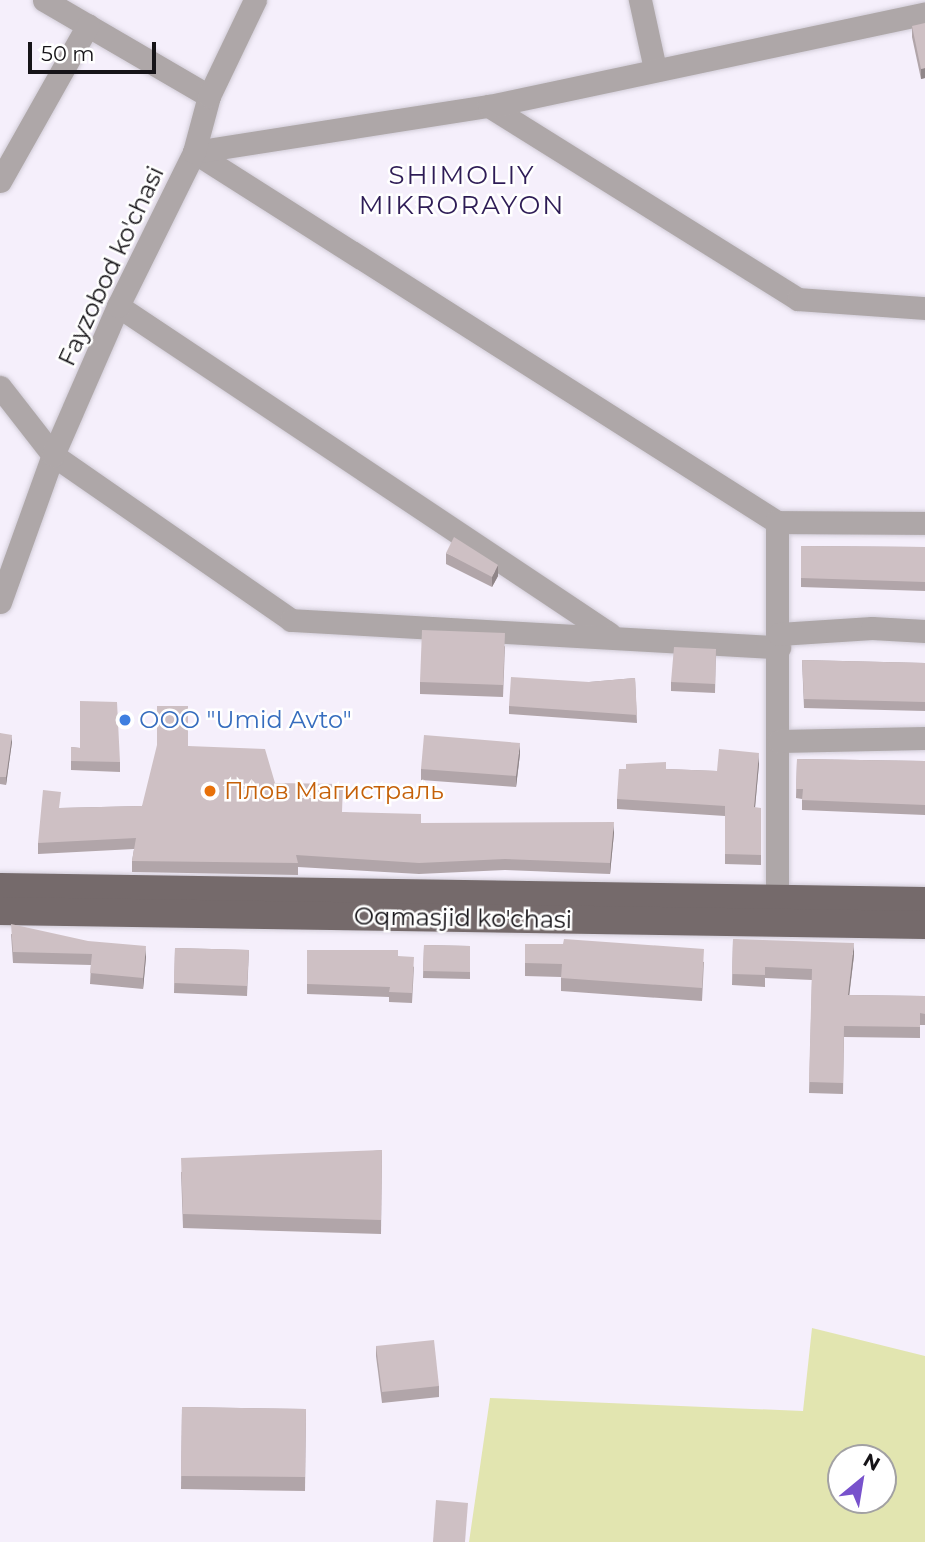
<!DOCTYPE html>
<meta charset="utf-8">
<style>
body{margin:0}
#map{position:relative;width:925px;height:1542px;overflow:hidden;background:#f5effb;font-family:Montserrat,sans-serif}
div>[style]{position:absolute}
.green>*{inset:0;background:#e2e5b0}
.roads{filter:drop-shadow(0 0 2px #d1ccd7) drop-shadow(0 0 2px #d1ccd7)}
.minor>*{height:23px;margin:-11.5px;padding:0 11.5px;transform-origin:11.5px;border-radius:11.5px;background:#aea7a8}
.major>*{height:28px;margin:-14px;padding:0 14px;transform-origin:14px;border-radius:14px;background:#756a6b}
.wall>*{inset:0;background:#b1a5a9}
.shaded-wall>*{inset:0;background:#908689}
.building>*{inset:0;background:#cec0c4}
.dots>*{width:19px;height:19px;translate:-50% -50%;box-sizing:border-box;border:4px solid #fff;border-radius:50%}
span{translate:-50% -50%;white-space:nowrap;text-align:center;line-height:1.15;-webkit-text-stroke:5px #fff;paint-order:stroke}
.street-label{font-size:24px;color:#161418}
.shop-label{font-size:24px;color:#366cbe}
.left{translate:0 -50%;text-align:left}
.food-label{font-size:24px;color:#c56008}
.neighbourhood-label{font-size:26px;color:#2e1c56;letter-spacing:2px}
.north{position:absolute;left:827px;top:1444px;width:70px;height:70px;box-sizing:border-box;background:#fff;border:2px solid #a2a1a3;border-radius:50%;rotate:30deg;font-size:19px;font-weight:700;line-height:28px;text-align:center;color:#161418}
.north::after{content:'';display:block;margin:auto;width:24px;height:32px;background:#7852cc;clip-path:polygon(50% 0,100% 100%,50% 72%,0 100%)}
.scale{position:absolute;left:28px;top:42px;width:128px;height:32px;box-sizing:border-box;border:4px solid #161418;border-top:0;padding-left:9px;font-size:21px;line-height:24px;white-space:nowrap;color:#161418;-webkit-text-stroke:5px #fff;paint-order:stroke}
</style>
<div id="map">
<div class="green">
<div style="clip-path:polygon(evenodd,812px 1328px,925px 1356px,925px 1542px,469px 1542px,490px 1398px,803px 1411px,812px 1328px,841px 1458px,883px 1458px,883px 1500px,841px 1500px,841px 1458px)"></div>
</div>
<div class="roads">
<div class="minor">
<div style="left:44px;top:0;width:191px;rotate:30.2deg"></div>
<div style="left:640px;top:0;width:71px;rotate:77.7deg"></div>
<div style="left:489px;top:106px;width:364px;rotate:32deg"></div>
<div style="left:798px;top:299px;width:127px;rotate:4.1deg"></div>
<div style="left:194px;top:152px;width:690px;rotate:32.4deg"></div>
<div style="left:777px;top:522px;width:148px;rotate:0.4deg"></div>
<div style="left:194px;top:152px;width:299px;rotate:-8.9deg"></div>
<div style="left:489px;top:106px;width:446px;rotate:-12deg"></div>
<div style="left:0;top:181px;width:179px;rotate:-60.6deg"></div>
<div style="left:118px;top:306px;width:591px;rotate:33.69deg"></div>
<div style="left:0;top:387px;width:86px;rotate:52.1deg"></div>
<div style="left:53px;top:455px;width:290px;rotate:34.7deg"></div>
<div style="left:291px;top:620px;width:489px;rotate:3.2deg"></div>
<div style="left:777px;top:522px;width:377px;rotate:90deg"></div>
<div style="left:0;top:602px;width:156px;rotate:-70.2deg"></div>
<div style="left:53px;top:455px;width:163px;rotate:-66.4deg"></div>
<div style="left:118px;top:306px;width:172px;rotate:-63.7deg"></div>
<div style="left:194px;top:152px;width:58px;rotate:-75deg"></div>
<div style="left:209px;top:96px;width:106px;rotate:-64.4deg"></div>
<div style="left:779px;top:634px;width:93px;rotate:-3.7deg"></div>
<div style="left:872px;top:628px;width:53px;rotate:3.2deg"></div>
<div style="left:779px;top:741px;width:146px;rotate:-1.2deg"></div>
</div>
<div class="major">
<div style="left:0;top:887px;width:925px;rotate:0.87deg"></div>
<div style="left:0;top:911px;width:925px;rotate:0.87deg"></div>
</div>
</div>
<div class="wall">
<div style="clip-path:polygon(925px 23px,925px 78px,921px 79px,912px 37px,912px 26px)"></div>
<div style="clip-path:polygon(801px 546px,925px 547px,925px 591px,801px 587px)"></div>
<div style="clip-path:polygon(446px 553px,498px 576px,492px 587px,446px 564px)"></div>
<div style="clip-path:polygon(505px 646px,503px 697px,420px 694px,420px 682px)"></div>
<div style="clip-path:polygon(716px 649px,715px 693px,671px 691px,671px 682px)"></div>
<div style="clip-path:polygon(802px 660px,925px 663px,925px 711px,804px 708px)"></div>
<div style="clip-path:polygon(635px 678px,637px 723px,509px 714px,509px 706px,589px 682px)"></div>
<div style="clip-path:polygon(0 733px,12px 742px,6px 785px,0 784px)"></div>
<div style="clip-path:polygon(188px 746px,342px 812px,421px 823px,614px 833px,610px 874px,505px 870px,419px 874px,298px 867px,298px 875px,132px 872px,132px 861px,134px 849px,38px 854px,38px 843px,60px 808px,142px 806px)"></div>
<div style="clip-path:polygon(71px 747px,80px 748px,120px 762px,120px 772px,71px 770px)"></div>
<div style="clip-path:polygon(520px 754px,516px 787px,421px 780px,421px 769px)"></div>
<div style="clip-path:polygon(797px 759px,925px 761px,925px 815px,802px 810px,802px 799px,796px 798px)"></div>
<div style="clip-path:polygon(759px 764px,755px 808px,761px 808px,761px 865px,725px 864px,725px 816px,617px 809px,617px 799px,666px 769px,717px 771px)"></div>
<div style="clip-path:polygon(11px 934px,146px 957px,143px 989px,90px 984px,91px 965px,13px 963px)"></div>
<div style="clip-path:polygon(733px 939px,854px 955px,849px 995px,925px 996px,925px 1025px,920px 1025px,920px 1038px,844px 1037px,843px 1094px,809px 1093px,812px 980px,765px 978px,765px 987px,732px 985px)"></div>
<div style="clip-path:polygon(525px 944px,704px 962px,702px 1001px,561px 991px,561px 977px,525px 976px)"></div>
<div style="clip-path:polygon(424px 945px,470px 946px,470px 979px,423px 978px)"></div>
<div style="clip-path:polygon(175px 948px,249px 950px,247px 996px,174px 993px)"></div>
<div style="clip-path:polygon(307px 950px,398px 956px,414px 967px,412px 1003px,389px 1002px,389px 997px,307px 994px)"></div>
<div style="clip-path:polygon(382px 1150px,381px 1234px,183px 1228px,181px 1172px)"></div>
<div style="clip-path:polygon(376px 1346px,439px 1386px,439px 1397px,382px 1403px,376px 1356px)"></div>
<div style="clip-path:polygon(182px 1407px,306px 1409px,305px 1491px,181px 1489px)"></div>
</div>
<div class="shaded-wall">
<div style="clip-path:polygon(925px 68px,925px 78px,921px 79px,921px 69px)"></div>
<div style="clip-path:polygon(498px 565px,498px 576px,492px 587px,492px 577px)"></div>
<div style="clip-path:polygon(12px 735px,12px 742px,6px 785px,6px 777px)"></div>
<div style="clip-path:polygon(520px 743px,520px 754px,516px 787px,516px 776px)"></div>
<div style="clip-path:polygon(759px 753px,759px 764px,754px 818px,754px 807px)"></div>
<div style="clip-path:polygon(614px 822px,614px 833px,610px 874px,610px 863px)"></div>
<div style="clip-path:polygon(854px 943px,854px 955px,848px 1006px,848px 995px)"></div>
<div style="clip-path:polygon(146px 946px,146px 957px,143px 989px,143px 978px)"></div>
</div>
<div class="building">
<div style="clip-path:polygon(925px 23px,925px 68px,921px 69px,912px 26px)"></div>
<div style="clip-path:polygon(454px 537px,498px 565px,492px 577px,446px 553px)"></div>
<div style="clip-path:polygon(801px 546px,925px 547px,925px 582px,801px 578px)"></div>
<div style="clip-path:polygon(422px 630px,505px 633px,503px 685px,420px 682px)"></div>
<div style="clip-path:polygon(674px 647px,716px 649px,715px 684px,671px 682px)"></div>
<div style="clip-path:polygon(802px 660px,925px 663px,925px 702px,804px 699px)"></div>
<div style="clip-path:polygon(511px 677px,589px 682px,635px 678px,637px 715px,509px 706px)"></div>
<div style="clip-path:polygon(80px 701px,117px 702px,120px 762px,71px 761px,71px 747px,80px 748px)"></div>
<div style="clip-path:polygon(157px 706px,188px 706px,188px 746px,265px 749px,275px 783px,343px 784px,342px 812px,421px 814px,421px 823px,614px 822px,610px 863px,505px 859px,419px 863px,296px 855px,298px 863px,132px 861px,136px 838px,38px 843px,43px 790px,61px 792px,59px 808px,142px 806px,157px 745px)"></div>
<div style="clip-path:polygon(0 733px,12px 735px,6px 777px,0 777px)"></div>
<div style="clip-path:polygon(424px 735px,520px 743px,516px 776px,421px 769px)"></div>
<div style="clip-path:polygon(719px 749px,759px 753px,754px 807px,761px 808px,761px 855px,725px 854px,725px 806px,617px 799px,619px 769px,626px 769px,626px 764px,666px 762px,666px 769px,717px 771px)"></div>
<div style="clip-path:polygon(797px 759px,925px 761px,925px 805px,802px 800px,803px 789px,796px 789px)"></div>
<div style="clip-path:polygon(11px 924px,88px 941px,146px 946px,143px 978px,90px 973px,92px 954px,13px 952px)"></div>
<div style="clip-path:polygon(564px 939px,704px 949px,702px 988px,561px 978px,562px 964px,525px 963px,525px 944px,563px 944px)"></div>
<div style="clip-path:polygon(733px 939px,854px 943px,848px 995px,925px 996px,925px 1014px,920px 1013px,920px 1027px,844px 1026px,843px 1083px,809px 1082px,812px 969px,765px 967px,765px 975px,732px 974px)"></div>
<div style="clip-path:polygon(424px 945px,470px 946px,470px 972px,423px 971px)"></div>
<div style="clip-path:polygon(175px 948px,249px 950px,247px 986px,174px 983px)"></div>
<div style="clip-path:polygon(307px 950px,398px 950px,398px 956px,414px 957px,412px 993px,389px 992px,390px 987px,307px 984px)"></div>
<div style="clip-path:polygon(382px 1150px,381px 1220px,183px 1214px,181px 1158px)"></div>
<div style="clip-path:polygon(434px 1340px,439px 1386px,382px 1392px,376px 1346px)"></div>
<div style="clip-path:polygon(182px 1407px,306px 1409px,305px 1477px,181px 1476px)"></div>
<div style="clip-path:polygon(436px 1500px,468px 1503px,465px 1542px,433px 1542px)"></div>
</div>
<div class="dots">
<div style="left:125px;top:720px;background:#3f7fe0"></div>
<div style="left:210px;top:791px;background:#e8710a"></div>
</div>
<div class="street-label">
<span style="left:111px;top:266px;rotate:-65deg">Fayzobod ko'chasi</span>
<span style="left:463px;top:918px;rotate:1deg">Oqmasjid ko'chasi</span>
</div>
<div class="shop-label">
<span class="left" style="left:139px;top:720px">ООО "Umid Avto"</span>
</div>
<div class="food-label">
<span class="left" style="left:224px;top:791px">Плов Магистраль</span>
</div>
<div class="neighbourhood-label">
<span style="left:462px;top:191px">SHIMOLIY<br>MIKRORAYON</span>
</div>
<div class="north">N</div>
<div class="scale">50 m</div>
</div>
